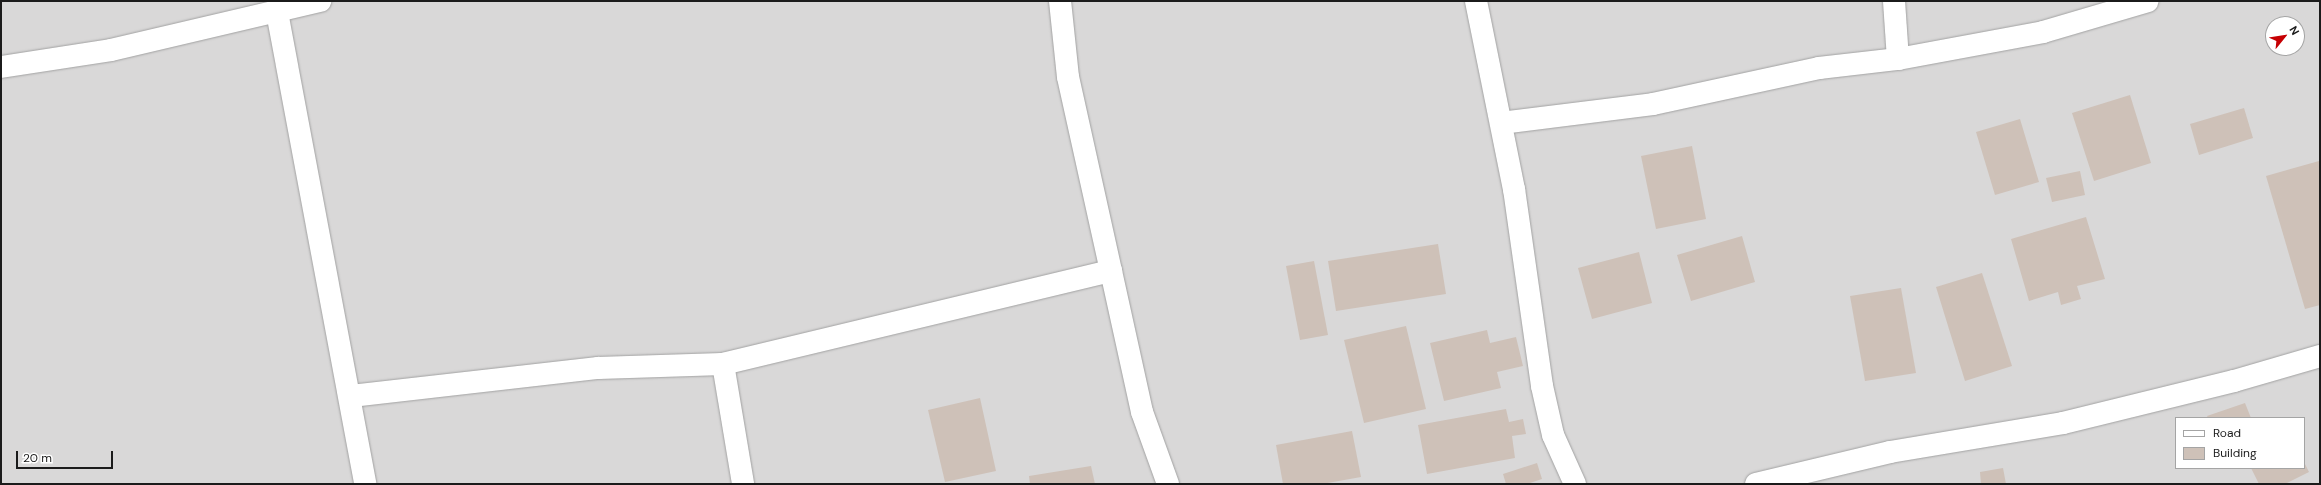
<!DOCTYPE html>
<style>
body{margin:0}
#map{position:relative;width:2321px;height:485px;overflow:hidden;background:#eee9df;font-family:"DM Sans",sans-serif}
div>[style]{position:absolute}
.residential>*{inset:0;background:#d9d8d8}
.building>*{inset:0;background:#cec1b8}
.roads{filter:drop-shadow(0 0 1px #a2a2a2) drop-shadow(0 0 1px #a2a2a2)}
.minor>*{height:22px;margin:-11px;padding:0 11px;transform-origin:11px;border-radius:11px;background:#fff}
span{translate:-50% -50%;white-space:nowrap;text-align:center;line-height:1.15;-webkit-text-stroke:3.5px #fff;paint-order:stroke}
.frame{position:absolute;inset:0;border:2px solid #1b1b1b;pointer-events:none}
.legend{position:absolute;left:2175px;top:417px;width:130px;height:52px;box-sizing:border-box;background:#fff;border:1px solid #a4a4a4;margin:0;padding:5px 7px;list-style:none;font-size:12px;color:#1b1b1b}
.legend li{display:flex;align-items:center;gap:8px;height:20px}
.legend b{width:20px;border:1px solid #a4a4a4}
.north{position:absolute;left:2265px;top:16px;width:40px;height:40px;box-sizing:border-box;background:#fff;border:1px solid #a4a4a4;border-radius:50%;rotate:60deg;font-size:11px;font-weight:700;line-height:16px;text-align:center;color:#1b1b1b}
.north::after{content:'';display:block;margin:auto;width:14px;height:18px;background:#c60003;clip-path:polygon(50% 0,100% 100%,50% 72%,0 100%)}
.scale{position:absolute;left:16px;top:451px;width:97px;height:18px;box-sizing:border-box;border:2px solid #1b1b1b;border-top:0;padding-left:5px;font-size:12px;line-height:14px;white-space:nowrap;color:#1b1b1b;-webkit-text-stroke:3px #fff;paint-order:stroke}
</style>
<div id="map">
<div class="residential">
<div style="clip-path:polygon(evenodd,1px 1px,2320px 1px,2320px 484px,1px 484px,1px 1px,2273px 24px,2297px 24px,2297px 48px,2273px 48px,2273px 24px,1px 1px,2176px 418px,2304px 418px,2304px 468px,2176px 468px,2176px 418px)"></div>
</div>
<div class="building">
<div style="clip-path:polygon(2130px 95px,2151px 163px,2094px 181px,2072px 113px)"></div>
<div style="clip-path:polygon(2244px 108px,2253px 138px,2199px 155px,2190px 124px)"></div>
<div style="clip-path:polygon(2020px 119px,2039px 182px,1995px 195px,1976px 132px)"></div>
<div style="clip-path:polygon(1692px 146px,1706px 219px,1656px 229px,1641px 156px)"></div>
<div style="clip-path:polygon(2319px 161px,2320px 305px,2305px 309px,2266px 176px)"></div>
<div style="clip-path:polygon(2080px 171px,2085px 195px,2052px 202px,2046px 178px)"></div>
<div style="clip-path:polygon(2086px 217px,2105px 279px,2077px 286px,2081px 299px,2061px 305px,2058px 292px,2029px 301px,2011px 239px)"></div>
<div style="clip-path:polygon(1742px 236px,1755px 282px,1691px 301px,1677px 255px)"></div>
<div style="clip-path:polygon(1438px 244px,1446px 294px,1336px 311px,1328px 261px)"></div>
<div style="clip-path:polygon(1639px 252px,1652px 303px,1592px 319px,1578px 268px)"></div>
<div style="clip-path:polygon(1314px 261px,1328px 335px,1300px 340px,1286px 266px)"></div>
<div style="clip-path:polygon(1982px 273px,2012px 366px,1965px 381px,1936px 287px)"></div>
<div style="clip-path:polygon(1901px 288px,1916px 373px,1865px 381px,1850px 296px)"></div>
<div style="clip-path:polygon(1406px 326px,1426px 409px,1364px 423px,1344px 340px)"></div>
<div style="clip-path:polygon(1487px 330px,1490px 343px,1516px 337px,1523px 366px,1497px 372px,1501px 388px,1444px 401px,1430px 343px)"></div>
<div style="clip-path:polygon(980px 398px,996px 471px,945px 482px,928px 410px)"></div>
<div style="clip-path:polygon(2245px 403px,2251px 418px,2208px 418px,2207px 416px)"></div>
<div style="clip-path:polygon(1506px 409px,1509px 422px,1523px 419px,1526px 434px,1512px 436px,1515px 458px,1427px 474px,1418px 425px)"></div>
<div style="clip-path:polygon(1352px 431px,1361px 477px,1322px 484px,1283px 484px,1276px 445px)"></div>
<div style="clip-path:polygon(2304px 462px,2309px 472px,2285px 484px,2259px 484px,2251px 468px,2304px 468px)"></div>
<div style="clip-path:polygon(1537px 463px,1542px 479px,1527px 484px,1506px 484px,1503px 474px)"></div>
<div style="clip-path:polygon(1091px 466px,1095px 484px,1030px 484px,1029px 476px)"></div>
<div style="clip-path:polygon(2003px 468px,2006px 484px,1981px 484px,1980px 472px)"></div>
</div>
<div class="roads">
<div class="minor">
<div style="left:1060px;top:1px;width:76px;rotate:84deg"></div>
<div style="left:1068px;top:77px;width:199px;rotate:77.5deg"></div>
<div style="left:1111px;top:271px;width:144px;rotate:77.6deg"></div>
<div style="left:1142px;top:412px;width:77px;rotate:70.1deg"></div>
<div style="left:1476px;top:1px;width:192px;rotate:78.6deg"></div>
<div style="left:1514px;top:189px;width:199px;rotate:81.9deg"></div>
<div style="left:1542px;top:386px;width:50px;rotate:77.3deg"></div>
<div style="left:1553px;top:435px;width:54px;rotate:65.8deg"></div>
<div style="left:1894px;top:1px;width:58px;rotate:86.1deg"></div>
<div style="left:277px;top:12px;width:480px;rotate:79.4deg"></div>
<div style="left:1px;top:67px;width:111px;rotate:-8.8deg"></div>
<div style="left:111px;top:50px;width:215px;rotate:-13.2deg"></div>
<div style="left:1501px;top:123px;width:153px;rotate:-7.1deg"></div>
<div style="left:1653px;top:104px;width:170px;rotate:-12.2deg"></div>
<div style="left:1819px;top:68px;width:80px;rotate:-6.5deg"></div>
<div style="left:1898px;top:59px;width:147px;rotate:-10.5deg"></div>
<div style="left:2043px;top:32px;width:109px;rotate:-16.4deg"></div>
<div style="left:723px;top:364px;width:122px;rotate:80.5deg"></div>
<div style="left:351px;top:396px;width:249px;rotate:-6.5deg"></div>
<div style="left:598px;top:368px;width:125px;rotate:-1.8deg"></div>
<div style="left:723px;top:364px;width:399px;rotate:-13.5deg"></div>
<div style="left:1756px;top:484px;width:138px;rotate:-13.4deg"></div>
<div style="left:1890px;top:452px;width:175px;rotate:-9.5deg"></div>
<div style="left:2063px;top:423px;width:176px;rotate:-13.8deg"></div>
<div style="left:2234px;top:381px;width:90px;rotate:-16.2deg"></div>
</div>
</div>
<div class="frame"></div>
<ul class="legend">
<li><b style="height:5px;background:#fff"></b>Road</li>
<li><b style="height:11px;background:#cec1b8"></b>Building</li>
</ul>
<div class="north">N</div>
<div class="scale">20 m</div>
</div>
